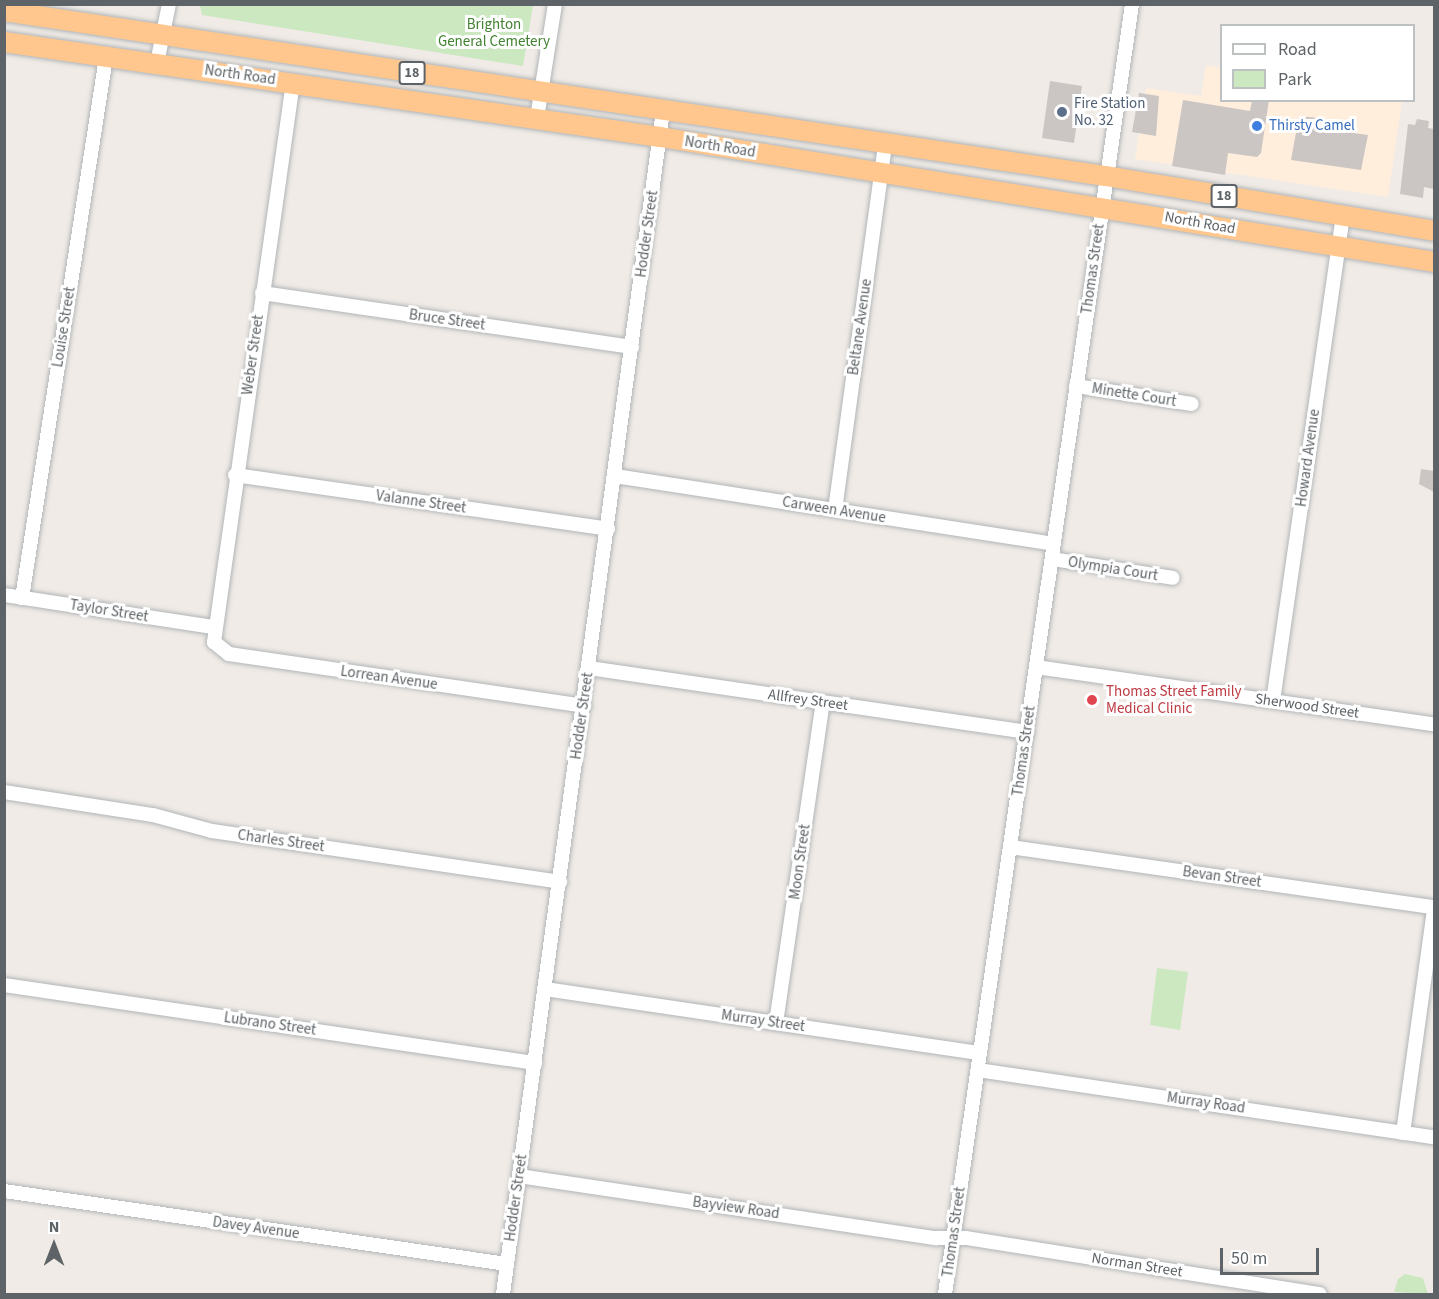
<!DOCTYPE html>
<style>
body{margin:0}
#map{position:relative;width:1439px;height:1299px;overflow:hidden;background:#f0ebe6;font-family:"Source Sans 3",sans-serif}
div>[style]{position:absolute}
.commercial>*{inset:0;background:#ffeedc}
.green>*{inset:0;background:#cbe8c1}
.building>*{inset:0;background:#cbc6c3}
.roads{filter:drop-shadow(0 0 2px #b1b5b8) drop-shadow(0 0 2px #b1b5b8)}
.minor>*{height:14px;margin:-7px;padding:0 7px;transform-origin:7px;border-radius:7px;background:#fff}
.highway>*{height:20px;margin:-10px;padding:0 10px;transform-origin:10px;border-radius:10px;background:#ffc78e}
.dots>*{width:16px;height:16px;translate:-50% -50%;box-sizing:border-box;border:3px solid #fff;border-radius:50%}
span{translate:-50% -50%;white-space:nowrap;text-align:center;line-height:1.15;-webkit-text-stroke:6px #fff;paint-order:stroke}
.shield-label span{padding:2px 4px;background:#fff;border:2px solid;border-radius:4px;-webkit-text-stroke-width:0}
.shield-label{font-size:14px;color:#5d6366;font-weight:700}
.park-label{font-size:15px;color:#418230}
.street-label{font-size:15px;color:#5d6366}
.service-label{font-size:15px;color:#4e5e75}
.left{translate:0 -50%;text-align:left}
.shop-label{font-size:15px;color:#366cbe}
.health-label{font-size:15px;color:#be3a42}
.frame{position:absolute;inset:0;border:6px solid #5d6366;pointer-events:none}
.legend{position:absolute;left:1220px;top:24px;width:195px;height:78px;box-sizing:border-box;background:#fff;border:2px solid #bec1c2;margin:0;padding:8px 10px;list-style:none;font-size:18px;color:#5d6366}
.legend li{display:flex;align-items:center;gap:12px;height:30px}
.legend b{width:30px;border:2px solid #bec1c2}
.north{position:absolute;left:24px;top:1215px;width:60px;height:60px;-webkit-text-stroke:4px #fff;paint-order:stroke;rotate:0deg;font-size:16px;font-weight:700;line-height:24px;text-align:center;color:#5d6366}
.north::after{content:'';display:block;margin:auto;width:21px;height:27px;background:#5d6366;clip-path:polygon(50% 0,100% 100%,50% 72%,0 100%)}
.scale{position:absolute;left:1220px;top:1248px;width:99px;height:27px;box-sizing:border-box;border:3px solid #5d6366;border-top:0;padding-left:8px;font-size:18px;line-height:21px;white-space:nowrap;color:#5d6366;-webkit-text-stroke:4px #fff;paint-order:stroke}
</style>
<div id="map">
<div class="commercial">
<div style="clip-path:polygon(1206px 65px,1221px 68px,1222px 100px,1402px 101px,1388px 197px,1135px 159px,1146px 88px,1201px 96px)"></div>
</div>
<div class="green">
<div style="clip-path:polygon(200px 5px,533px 5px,523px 66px,202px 15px)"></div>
<div style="clip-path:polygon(1157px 968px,1188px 972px,1180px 1030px,1150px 1025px)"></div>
<div style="clip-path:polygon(1405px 1274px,1423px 1278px,1428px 1294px,1394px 1292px,1398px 1279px)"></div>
</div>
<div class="building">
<div style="clip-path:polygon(1050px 81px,1082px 86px,1074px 143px,1042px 138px)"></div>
<div style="clip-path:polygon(1139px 93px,1159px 96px,1156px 136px,1132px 132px)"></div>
<div style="clip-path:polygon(1183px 100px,1250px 111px,1252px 100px,1269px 100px,1261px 153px,1257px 157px,1228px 153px,1225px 175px,1172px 166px)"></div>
<div style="clip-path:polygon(1299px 116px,1319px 118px,1318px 128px,1368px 135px,1361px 170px,1291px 160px)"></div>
<div style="clip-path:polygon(1417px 119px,1429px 121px,1428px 128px,1434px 129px,1434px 189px,1424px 187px,1423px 198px,1400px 194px,1408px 124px,1415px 125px)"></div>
<div style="clip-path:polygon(1421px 469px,1434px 471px,1434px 492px,1419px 484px)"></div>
</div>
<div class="roads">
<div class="minor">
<div style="left:157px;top:63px;width:60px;rotate:-78.5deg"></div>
<div style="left:293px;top:82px;width:566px;rotate:98.03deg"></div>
<div style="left:214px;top:642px;width:19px;rotate:39deg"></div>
<div style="left:229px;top:654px;width:359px;rotate:8.3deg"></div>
<div style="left:537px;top:118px;width:115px;rotate:-81deg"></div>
<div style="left:262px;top:293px;width:374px;rotate:8.3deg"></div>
<div style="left:1076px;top:386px;width:117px;rotate:8.8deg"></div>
<div style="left:235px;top:475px;width:377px;rotate:8.2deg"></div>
<div style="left:615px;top:476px;width:444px;rotate:8.8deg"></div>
<div style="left:835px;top:510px;width:369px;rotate:-82.2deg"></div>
<div style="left:1052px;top:559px;width:122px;rotate:8.9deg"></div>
<div style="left:4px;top:595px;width:211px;rotate:8.7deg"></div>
<div style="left:22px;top:598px;width:547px;rotate:-81.17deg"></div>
<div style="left:1036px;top:667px;width:402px;rotate:8.2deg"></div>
<div style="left:589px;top:668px;width:443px;rotate:8.3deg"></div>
<div style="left:1273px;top:701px;width:490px;rotate:-81.8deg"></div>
<div style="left:4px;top:792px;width:151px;rotate:8.8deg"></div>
<div style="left:153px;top:815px;width:61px;rotate:15.2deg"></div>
<div style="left:212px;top:831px;width:352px;rotate:8.3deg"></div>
<div style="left:1010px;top:847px;width:428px;rotate:8.1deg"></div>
<div style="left:4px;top:985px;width:537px;rotate:8.36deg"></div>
<div style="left:545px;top:989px;width:440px;rotate:8.4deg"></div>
<div style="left:776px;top:1023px;width:324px;rotate:-81.7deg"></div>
<div style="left:978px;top:1070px;width:461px;rotate:8.4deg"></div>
<div style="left:1403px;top:1133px;width:225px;rotate:-82.1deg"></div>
<div style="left:519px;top:1176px;width:422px;rotate:8.5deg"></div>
<div style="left:936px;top:1238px;width:30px"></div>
<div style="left:966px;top:1238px;width:358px;rotate:9deg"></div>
<div style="left:4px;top:1191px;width:508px;rotate:8.26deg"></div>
<div style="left:503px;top:1294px;width:1195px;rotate:-82.3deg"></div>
<div style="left:945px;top:1294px;width:1303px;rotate:-81.75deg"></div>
</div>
<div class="highway">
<div style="left:4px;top:11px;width:1114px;rotate:8.52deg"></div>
<div style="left:1106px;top:176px;width:333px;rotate:9.5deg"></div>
<div style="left:4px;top:42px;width:663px;rotate:8.24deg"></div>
<div style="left:660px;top:137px;width:784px;rotate:9.17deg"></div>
</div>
</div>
<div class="dots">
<div style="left:1062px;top:112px;background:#5c6f8a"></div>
<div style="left:1257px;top:126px;background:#3f7fe0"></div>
<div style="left:1092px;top:700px;background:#e0444e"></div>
</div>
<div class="shield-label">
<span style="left:412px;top:73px">18</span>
<span style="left:1224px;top:196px">18</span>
</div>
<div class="park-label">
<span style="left:494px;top:33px">Brighton<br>General Cemetery</span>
</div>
<div class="street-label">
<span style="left:240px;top:75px;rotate:8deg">North Road</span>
<span style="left:720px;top:147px;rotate:9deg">North Road</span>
<span style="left:1200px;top:223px;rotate:10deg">North Road</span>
<span style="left:647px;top:234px;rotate:-82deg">Hodder Street</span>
<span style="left:1093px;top:269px;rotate:-82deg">Thomas Street</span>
<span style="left:447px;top:320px;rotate:8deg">Bruce Street</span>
<span style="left:64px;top:327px;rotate:-81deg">Louise Street</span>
<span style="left:860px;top:327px;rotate:-82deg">Beltane Avenue</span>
<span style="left:253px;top:355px;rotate:-82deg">Weber Street</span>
<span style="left:1134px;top:395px;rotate:9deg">Minette Court</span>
<span style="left:1308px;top:458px;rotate:-82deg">Howard Avenue</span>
<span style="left:421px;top:502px;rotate:8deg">Valanne Street</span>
<span style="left:834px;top:510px;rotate:9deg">Carween Avenue</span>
<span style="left:1113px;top:569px;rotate:9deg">Olympia Court</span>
<span style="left:109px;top:611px;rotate:9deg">Taylor Street</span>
<span style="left:389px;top:678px;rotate:8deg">Lorrean Avenue</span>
<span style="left:808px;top:700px;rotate:8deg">Allfrey Street</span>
<span style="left:1307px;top:706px;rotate:8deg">Sherwood Street</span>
<span style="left:582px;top:716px;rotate:-82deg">Hodder Street</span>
<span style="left:1024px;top:751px;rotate:-82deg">Thomas Street</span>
<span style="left:281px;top:841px;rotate:8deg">Charles Street</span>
<span style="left:800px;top:862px;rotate:-82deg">Moon Street</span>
<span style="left:1222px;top:877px;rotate:8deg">Bevan Street</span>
<span style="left:763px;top:1021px;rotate:8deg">Murray Street</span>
<span style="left:270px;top:1024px;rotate:8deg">Lubrano Street</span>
<span style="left:1206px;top:1103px;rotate:8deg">Murray Road</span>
<span style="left:516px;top:1198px;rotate:-82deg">Hodder Street</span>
<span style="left:736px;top:1208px;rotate:8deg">Bayview Road</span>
<span style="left:256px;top:1228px;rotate:8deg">Davey Avenue</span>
<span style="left:954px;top:1232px;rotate:-82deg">Thomas Street</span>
<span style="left:1137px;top:1265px;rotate:9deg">Norman Street</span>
</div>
<div class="service-label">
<span class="left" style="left:1074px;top:112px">Fire Station<br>No. 32</span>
</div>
<div class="shop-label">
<span class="left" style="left:1269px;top:126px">Thirsty Camel</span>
</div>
<div class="health-label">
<span class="left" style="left:1106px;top:700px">Thomas Street Family<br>Medical Clinic</span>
</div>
<div class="frame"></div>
<ul class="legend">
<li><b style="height:8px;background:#fff"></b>Road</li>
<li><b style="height:16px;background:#cbe8c1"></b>Park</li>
</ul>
<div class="north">N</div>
<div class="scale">50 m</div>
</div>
